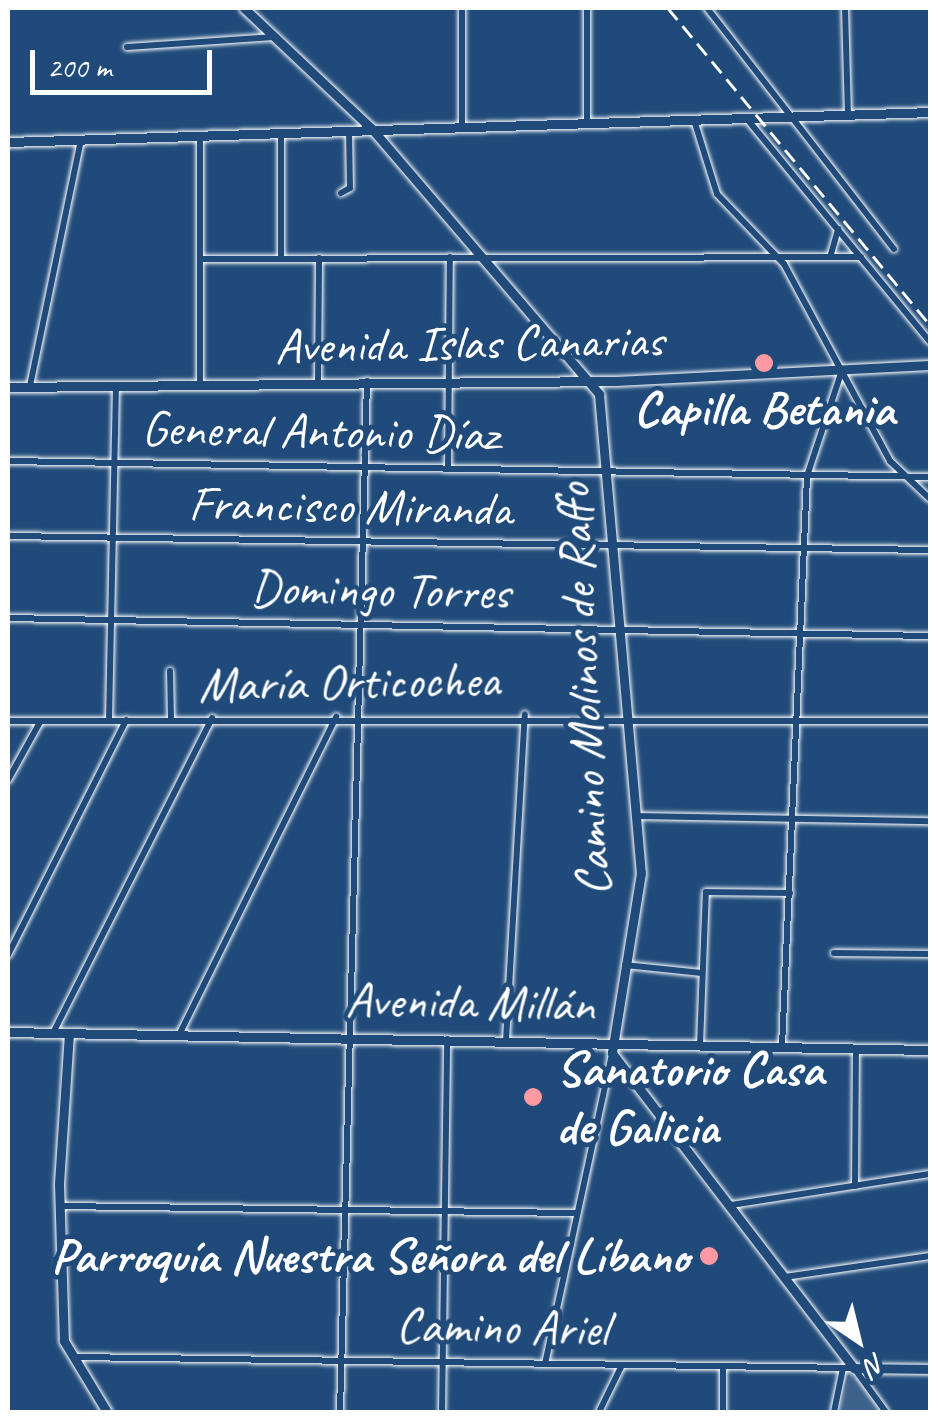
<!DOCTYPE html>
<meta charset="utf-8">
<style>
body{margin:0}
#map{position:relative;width:938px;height:1420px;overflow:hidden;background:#1f4a7a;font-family:Caveat,sans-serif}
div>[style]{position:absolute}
.green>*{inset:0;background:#3c618b}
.roads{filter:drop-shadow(0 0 2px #fff) drop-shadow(0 0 2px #fff)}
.street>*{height:6px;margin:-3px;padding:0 3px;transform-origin:3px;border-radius:3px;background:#1f4a7a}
.secondary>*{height:9px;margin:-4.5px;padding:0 4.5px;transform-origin:4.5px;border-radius:4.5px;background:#1f4a7a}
.rail>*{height:2.5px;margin-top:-1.25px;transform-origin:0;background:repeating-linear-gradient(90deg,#fff 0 15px,transparent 0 23px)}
.dots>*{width:28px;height:28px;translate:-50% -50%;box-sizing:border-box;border:5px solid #1f4a7a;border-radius:50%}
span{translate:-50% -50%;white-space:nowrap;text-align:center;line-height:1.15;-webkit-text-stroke:9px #1f4a7a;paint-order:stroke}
.street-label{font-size:50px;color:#fff}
.poi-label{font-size:50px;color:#fff;font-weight:700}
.left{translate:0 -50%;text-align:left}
.right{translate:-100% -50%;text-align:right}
.frame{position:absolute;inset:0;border:10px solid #fff;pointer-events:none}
.north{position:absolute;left:808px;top:1290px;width:100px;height:100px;-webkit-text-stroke:8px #1f4a7a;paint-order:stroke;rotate:145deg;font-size:28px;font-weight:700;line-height:40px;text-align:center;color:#fff}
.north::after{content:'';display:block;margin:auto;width:35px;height:45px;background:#fff;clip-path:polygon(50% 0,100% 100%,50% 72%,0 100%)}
.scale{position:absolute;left:30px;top:50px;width:182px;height:45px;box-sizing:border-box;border:5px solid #fff;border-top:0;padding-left:12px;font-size:30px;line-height:35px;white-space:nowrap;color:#fff;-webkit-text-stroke:8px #1f4a7a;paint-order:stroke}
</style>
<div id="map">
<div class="green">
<div style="clip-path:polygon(850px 1374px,859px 1380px,883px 1412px,839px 1412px)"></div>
</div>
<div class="roads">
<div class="street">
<div style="left:462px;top:8px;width:118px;rotate:90deg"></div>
<div style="left:587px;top:8px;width:113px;rotate:90deg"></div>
<div style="left:707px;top:8px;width:305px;rotate:52.2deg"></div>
<div style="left:845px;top:8px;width:106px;rotate:88.4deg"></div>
<div style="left:127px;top:47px;width:148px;rotate:-3.9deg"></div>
<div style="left:747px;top:119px;width:288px;rotate:50.6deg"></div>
<div style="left:694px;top:120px;width:77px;rotate:72.7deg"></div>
<div style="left:717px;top:194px;width:97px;rotate:46.3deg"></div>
<div style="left:784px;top:264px;width:224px;rotate:61.7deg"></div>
<div style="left:890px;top:461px;width:55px;rotate:43.5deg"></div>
<div style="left:200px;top:136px;width:249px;rotate:90deg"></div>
<div style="left:341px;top:193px;width:10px;rotate:-29deg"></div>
<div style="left:350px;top:188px;width:57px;rotate:-91deg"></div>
<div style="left:831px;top:254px;width:26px;rotate:-74deg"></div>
<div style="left:201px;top:259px;width:660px;rotate:-0.17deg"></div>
<div style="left:281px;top:259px;width:126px;rotate:-90deg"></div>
<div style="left:318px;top:382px;width:124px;rotate:-89.5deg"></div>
<div style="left:30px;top:386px;width:252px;rotate:-78.3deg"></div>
<div style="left:8px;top:461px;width:922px;rotate:0.99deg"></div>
<div style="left:448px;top:469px;width:212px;rotate:-89.5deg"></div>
<div style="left:8px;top:536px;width:922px;rotate:0.87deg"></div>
<div style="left:8px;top:618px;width:922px;rotate:1.12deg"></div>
<div style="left:170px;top:671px;width:48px;rotate:88.8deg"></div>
<div style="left:109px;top:720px;width:332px;rotate:-88.8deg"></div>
<div style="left:8px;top:721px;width:922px"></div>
<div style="left:8px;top:780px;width:66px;rotate:-61.1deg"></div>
<div style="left:639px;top:816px;width:291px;rotate:1deg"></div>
<div style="left:834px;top:953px;width:96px;rotate:0.6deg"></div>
<div style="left:8px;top:955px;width:263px;rotate:-63.3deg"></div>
<div style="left:625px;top:965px;width:77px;rotate:5.9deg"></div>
<div style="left:53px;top:1033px;width:353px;rotate:-63.2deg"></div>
<div style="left:179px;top:1035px;width:355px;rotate:-63.7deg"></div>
<div style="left:506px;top:1040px;width:326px;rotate:-86.7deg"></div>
<div style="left:700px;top:1045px;width:153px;rotate:-87.8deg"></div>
<div style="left:706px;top:892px;width:84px;rotate:0.7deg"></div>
<div style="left:782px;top:1047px;width:572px;rotate:-87.49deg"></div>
<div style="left:807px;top:476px;width:112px;rotate:-71.7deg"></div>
<div style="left:855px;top:1186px;width:136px;rotate:-89.6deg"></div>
<div style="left:731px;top:1205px;width:201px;rotate:-8.9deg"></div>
<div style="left:59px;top:1206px;width:517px;rotate:0.78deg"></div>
<div style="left:784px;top:1277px;width:148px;rotate:-8.2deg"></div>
<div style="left:74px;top:1357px;width:780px;rotate:0.81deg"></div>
<div style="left:854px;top:1368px;width:54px;rotate:54deg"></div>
<div style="left:545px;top:1364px;width:317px;rotate:-77.8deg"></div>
<div style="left:340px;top:1412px;width:1031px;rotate:-88.5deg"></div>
<div style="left:442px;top:1412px;width:373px;rotate:-89.2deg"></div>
<div style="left:599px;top:1412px;width:50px;rotate:-63.9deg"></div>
<div style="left:723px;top:1412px;width:45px;rotate:-90deg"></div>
<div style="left:834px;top:1412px;width:45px;rotate:-78.4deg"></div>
</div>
<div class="secondary">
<div style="left:244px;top:8px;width:176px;rotate:43.4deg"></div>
<div style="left:372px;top:129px;width:349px;rotate:49.4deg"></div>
<div style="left:599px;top:394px;width:481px;rotate:85deg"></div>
<div style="left:641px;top:873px;width:182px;rotate:99.2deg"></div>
<div style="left:612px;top:1053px;width:397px;rotate:52.5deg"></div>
<div style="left:854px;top:1368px;width:76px;rotate:0.8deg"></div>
<div style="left:8px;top:142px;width:922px;rotate:-1.86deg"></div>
<div style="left:8px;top:387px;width:607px;rotate:-0.57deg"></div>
<div style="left:615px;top:381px;width:315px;rotate:-2.9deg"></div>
<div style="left:8px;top:1032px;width:922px;rotate:1.12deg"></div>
<div style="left:69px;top:1033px;width:151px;rotate:93.8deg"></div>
<div style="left:59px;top:1184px;width:157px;rotate:88.2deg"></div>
<div style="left:64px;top:1341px;width:83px;rotate:58.8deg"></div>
</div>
</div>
<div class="rail">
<div style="left:668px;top:8px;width:411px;rotate:50.4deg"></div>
</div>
<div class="dots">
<div style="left:764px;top:363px;background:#ff9aa2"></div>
<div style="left:533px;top:1097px;background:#ff9aa2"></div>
<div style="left:709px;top:1256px;background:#ff9aa2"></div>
</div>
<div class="street-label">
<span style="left:469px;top:343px;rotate:-1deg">Avenida Islas Canarias</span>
<span style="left:320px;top:431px;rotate:1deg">General Antonio Díaz</span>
<span style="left:350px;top:506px;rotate:1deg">Francisco Miranda</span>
<span style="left:380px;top:590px;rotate:1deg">Domingo Torres</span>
<span style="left:349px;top:682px;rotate:-1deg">María Orticochea</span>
<span style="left:583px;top:690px;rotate:-93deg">Camino Molinos de Raffo</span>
<span style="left:470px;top:1002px;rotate:1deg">Avenida Millán</span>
<span style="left:502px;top:1327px;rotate:1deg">Camino Ariel</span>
</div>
<div class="poi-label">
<span style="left:764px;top:409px">Capilla Betania</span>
<span class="left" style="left:556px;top:1097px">Sanatorio Casa<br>de Galicia</span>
<span class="right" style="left:689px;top:1256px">Parroquía Nuestra Señora del Líbano</span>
</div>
<div class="frame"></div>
<div class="north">N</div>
<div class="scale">200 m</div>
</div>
